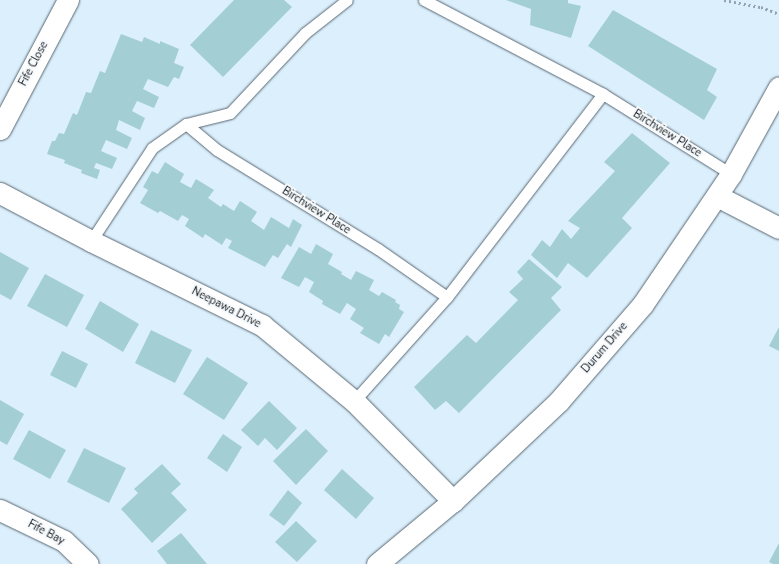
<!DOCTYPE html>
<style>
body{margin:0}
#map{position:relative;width:779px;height:564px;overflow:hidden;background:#dceffc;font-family:"Nunito Sans",sans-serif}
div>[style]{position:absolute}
.building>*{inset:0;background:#a3cfd4}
.path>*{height:2.5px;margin-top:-1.25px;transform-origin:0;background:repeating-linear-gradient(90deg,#94a3ad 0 2px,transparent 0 5px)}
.roads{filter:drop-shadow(0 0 1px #576772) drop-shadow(0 0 1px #576772)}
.service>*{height:11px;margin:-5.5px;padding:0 5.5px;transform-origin:5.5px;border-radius:5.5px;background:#fff}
.minor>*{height:21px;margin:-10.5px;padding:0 10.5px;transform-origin:10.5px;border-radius:10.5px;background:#fff}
span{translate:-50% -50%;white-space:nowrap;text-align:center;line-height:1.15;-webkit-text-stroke:4px #f6f9fc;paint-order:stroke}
.street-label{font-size:11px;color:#10171b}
</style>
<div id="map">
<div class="building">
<div style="clip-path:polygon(234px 0,284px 0,292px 7px,223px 77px,190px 45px)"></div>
<div style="clip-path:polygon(506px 0,568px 0,568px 3px,581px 6px,571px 38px,530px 25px,531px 9px)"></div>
<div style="clip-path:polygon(613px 10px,717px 69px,707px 90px,717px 97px,704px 120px,588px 46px)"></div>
<div style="clip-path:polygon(121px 34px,142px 42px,144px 37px,160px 44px,160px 41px,179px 49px,174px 63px,184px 67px,179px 79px,174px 77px,168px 87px,148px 79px,143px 89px,159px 97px,154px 108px,137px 101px,132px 111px,145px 118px,140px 130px,119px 120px,116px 130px,132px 138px,127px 149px,106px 140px,101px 151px,117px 158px,112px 169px,96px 163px,94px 168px,100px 170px,97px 179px,81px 173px,82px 170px,64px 163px,65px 160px,47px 154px,52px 141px,55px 141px,59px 133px,64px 134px,73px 113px,77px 115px,86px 92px,91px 93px,100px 71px,105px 73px)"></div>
<div style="clip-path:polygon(632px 133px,670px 163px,622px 218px,632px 228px,587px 278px,568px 263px,557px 278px,531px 255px,542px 240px,550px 247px,562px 229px,571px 239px,580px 228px,568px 221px,615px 171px,604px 162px)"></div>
<div style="clip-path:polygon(165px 162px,184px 174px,180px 182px,191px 188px,196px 179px,214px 190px,208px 198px,221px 207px,223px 204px,234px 211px,240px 201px,257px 212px,251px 221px,264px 230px,271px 217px,289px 228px,293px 219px,302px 225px,291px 247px,287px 244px,278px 258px,273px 255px,265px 267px,228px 248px,232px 241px,226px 238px,222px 245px,205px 234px,203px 238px,185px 226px,189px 219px,182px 215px,178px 221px,160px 211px,158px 213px,140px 203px,148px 190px,143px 187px,152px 171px,158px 174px)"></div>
<div style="clip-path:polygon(316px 244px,333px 254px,328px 264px,342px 272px,341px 274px,351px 280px,356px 271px,374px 280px,369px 290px,379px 296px,382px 292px,396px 300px,395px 302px,400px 305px,399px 309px,404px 312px,389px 337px,385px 334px,379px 344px,360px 333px,364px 328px,350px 319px,356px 309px,347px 303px,340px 314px,322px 304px,323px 301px,309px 292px,314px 282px,305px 277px,299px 287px,281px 278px,299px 247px,311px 254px)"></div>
<div style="clip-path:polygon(0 252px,29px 268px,11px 300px,0 294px)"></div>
<div style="clip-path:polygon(529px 259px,562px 287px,551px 298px,561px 310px,459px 413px,446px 401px,435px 410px,414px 387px,467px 335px,476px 343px,518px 300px,509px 292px,523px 279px,517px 272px)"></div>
<div style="clip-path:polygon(45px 274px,84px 295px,67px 327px,27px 306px)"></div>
<div style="clip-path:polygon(100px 301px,139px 324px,123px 352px,85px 329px)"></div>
<div style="clip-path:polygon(779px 327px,779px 351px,769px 346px)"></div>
<div style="clip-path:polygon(151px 330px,192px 350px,175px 383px,135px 363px)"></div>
<div style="clip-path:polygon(62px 351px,88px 364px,76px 388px,50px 375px)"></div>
<div style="clip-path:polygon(207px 357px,248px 383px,224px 420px,183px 394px)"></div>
<div style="clip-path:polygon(0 400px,24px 414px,7px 445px,0 441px)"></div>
<div style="clip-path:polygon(269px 401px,297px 428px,277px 450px,265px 438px,258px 446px,241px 430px)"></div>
<div style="clip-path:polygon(306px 429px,328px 451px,296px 485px,273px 461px)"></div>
<div style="clip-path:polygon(29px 430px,66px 450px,50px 479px,13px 459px)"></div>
<div style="clip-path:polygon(223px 434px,242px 447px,227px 472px,207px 458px)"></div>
<div style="clip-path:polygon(84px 448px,126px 468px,109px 503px,67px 482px)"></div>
<div style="clip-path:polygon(162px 464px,181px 484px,171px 493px,187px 510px,152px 543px,121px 509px,138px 493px,134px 489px)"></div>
<div style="clip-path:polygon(342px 469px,374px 498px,356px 519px,324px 490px)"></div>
<div style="clip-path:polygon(288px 490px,302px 503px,284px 526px,269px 515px)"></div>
<div style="clip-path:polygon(296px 521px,317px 541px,297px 562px,275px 542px)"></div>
<div style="clip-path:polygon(181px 533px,207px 564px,167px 564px,157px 551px)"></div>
<div style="clip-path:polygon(779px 543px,779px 564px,773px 564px,769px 562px)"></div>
</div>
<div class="path">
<div style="left:724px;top:0;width:38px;rotate:11deg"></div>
<div style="left:761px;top:7px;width:19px;rotate:21deg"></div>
</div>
<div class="roads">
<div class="service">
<div style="left:424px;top:0;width:202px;rotate:27.7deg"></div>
<div style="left:603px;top:94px;width:151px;rotate:32deg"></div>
<div style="left:186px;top:124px;width:40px;rotate:40deg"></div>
<div style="left:217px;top:150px;width:189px;rotate:31.6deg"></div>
<div style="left:378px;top:249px;width:84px;rotate:34.8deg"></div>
<div style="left:91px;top:241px;width:111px;rotate:-56.7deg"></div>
<div style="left:152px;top:148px;width:42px;rotate:-35.2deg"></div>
<div style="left:186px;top:124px;width:45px;rotate:-14deg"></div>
<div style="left:230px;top:113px;width:110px;rotate:-46.8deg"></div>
<div style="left:305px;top:33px;width:53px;rotate:-38.2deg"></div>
<div style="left:354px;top:401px;width:140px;rotate:-48.2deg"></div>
<div style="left:447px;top:297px;width:256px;rotate:-52.5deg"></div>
</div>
<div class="minor">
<div style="left:0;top:129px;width:146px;rotate:-62.2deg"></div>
<div style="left:0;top:193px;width:103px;rotate:27.8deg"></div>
<div style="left:91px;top:241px;width:191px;rotate:26.2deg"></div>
<div style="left:262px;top:325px;width:119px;rotate:39.6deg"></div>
<div style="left:354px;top:401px;width:141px;rotate:45.3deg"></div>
<div style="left:717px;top:196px;width:70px;rotate:27.3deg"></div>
<div style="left:0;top:510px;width:71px;rotate:25.8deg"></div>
<div style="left:64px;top:541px;width:33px;rotate:44deg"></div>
<div style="left:377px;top:564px;width:99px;rotate:-39.7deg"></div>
<div style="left:453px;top:501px;width:146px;rotate:-43.3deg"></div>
<div style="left:559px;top:401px;width:128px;rotate:-49.1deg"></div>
<div style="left:643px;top:304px;width:157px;rotate:-55.9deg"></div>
<div style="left:731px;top:174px;width:99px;rotate:-61.1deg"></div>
</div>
</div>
<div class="street-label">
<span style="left:34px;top:64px;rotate:-62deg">Fife Close</span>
<span style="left:667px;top:134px;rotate:32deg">Birchview Place</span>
<span style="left:316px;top:211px;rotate:32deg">Birchview Place</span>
<span style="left:226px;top:308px;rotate:27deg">Neepawa Drive</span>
<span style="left:605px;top:348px;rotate:-49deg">Durum Drive</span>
<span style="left:46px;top:533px;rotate:28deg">Fife Bay</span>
</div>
</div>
